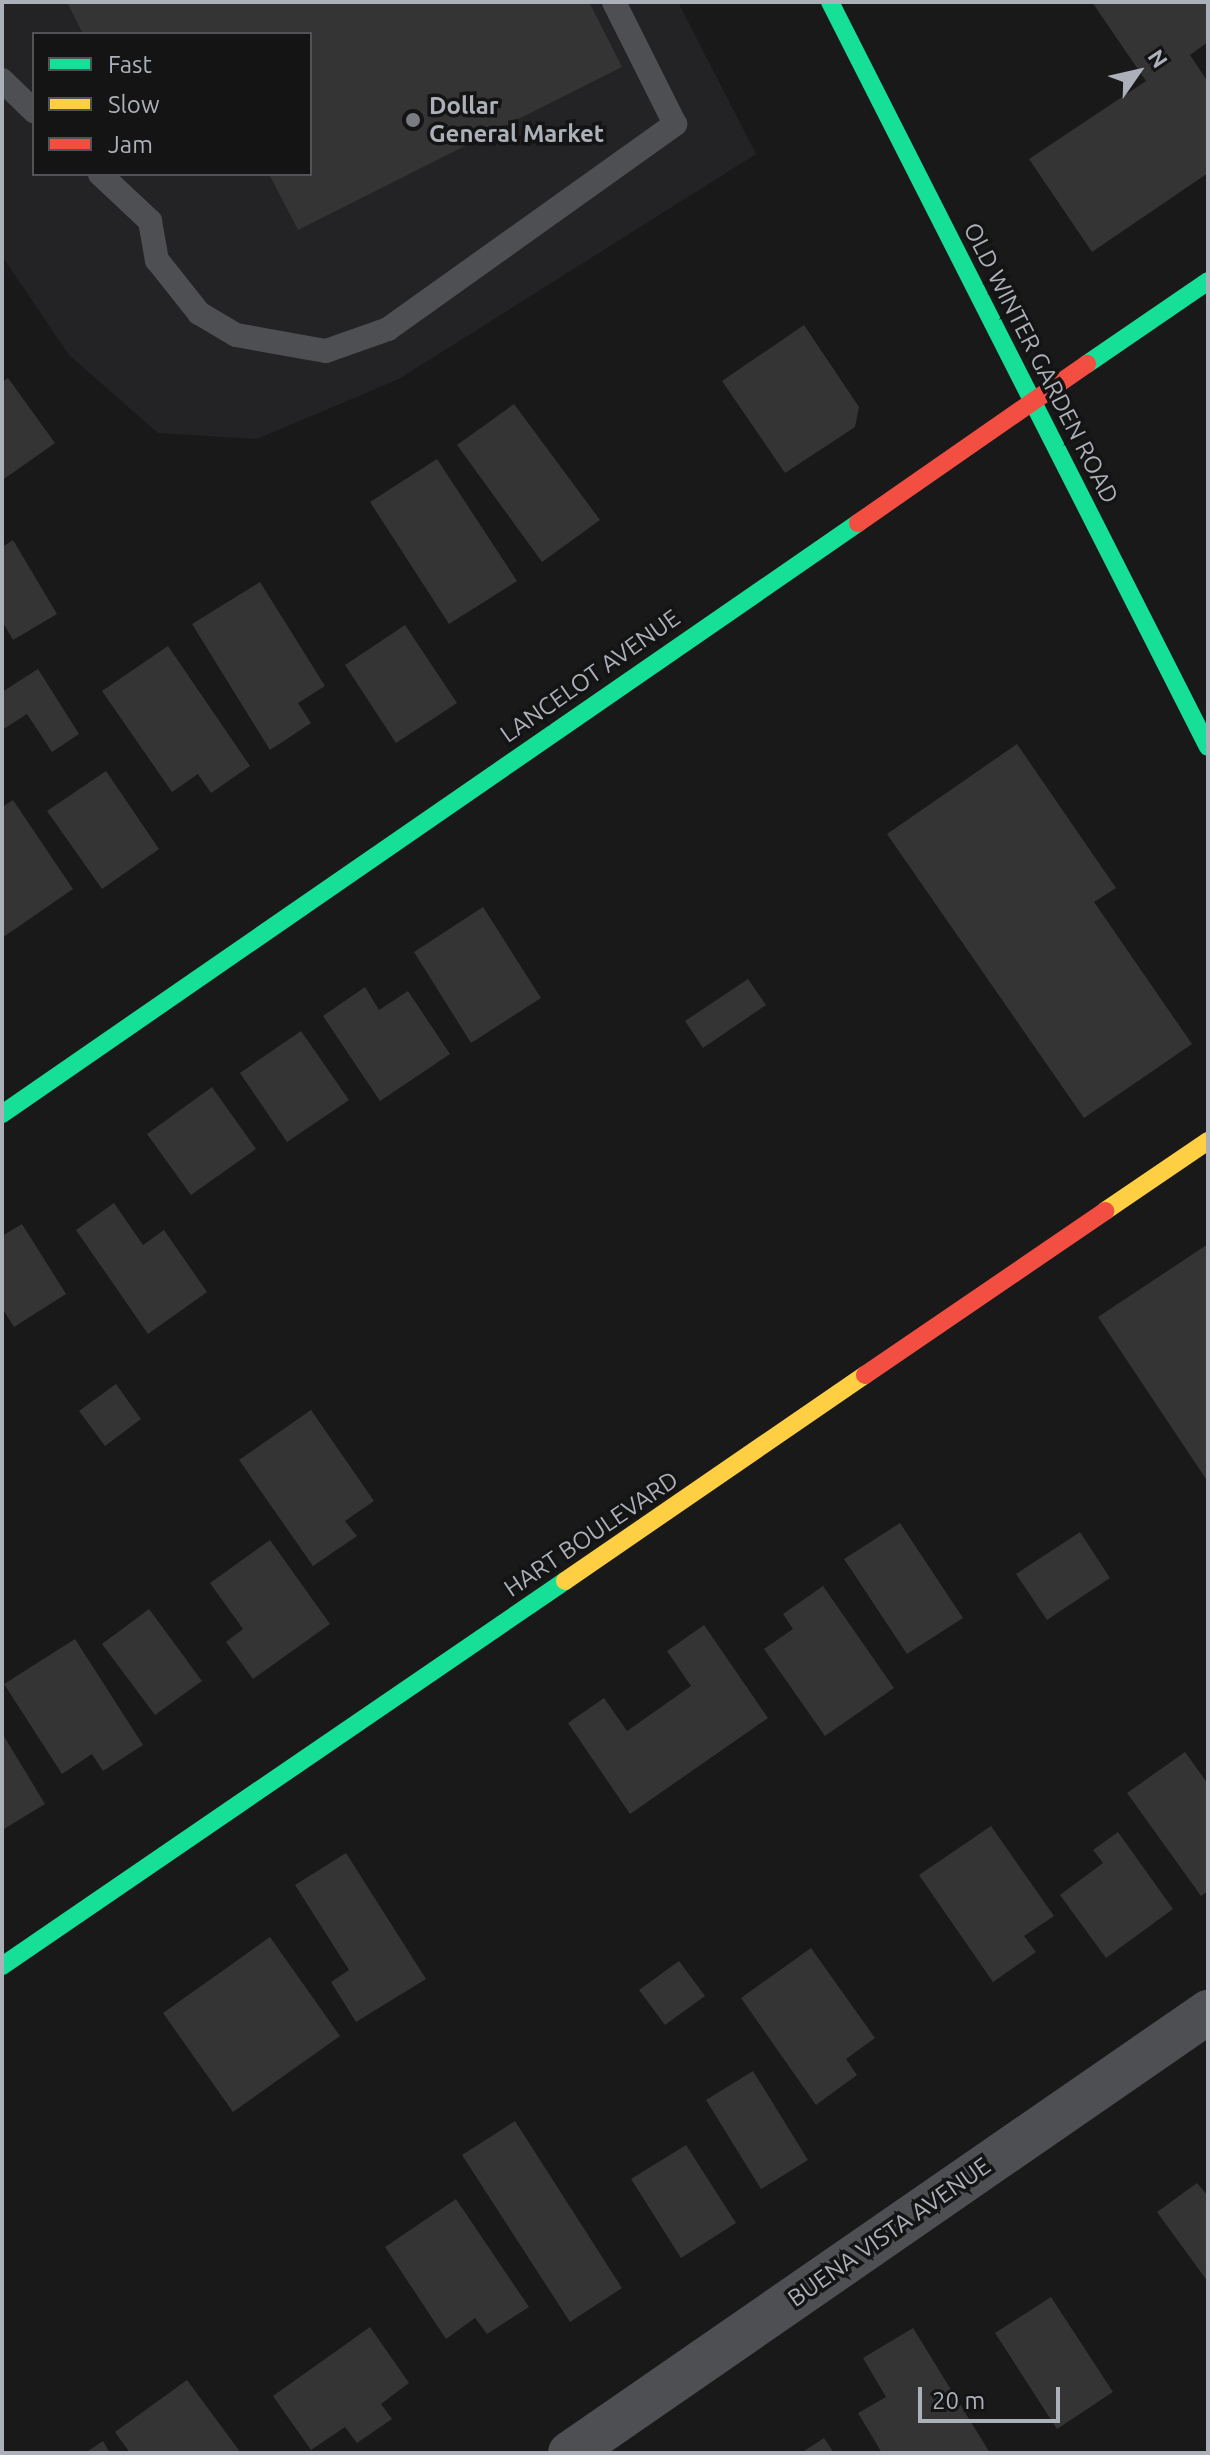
<!DOCTYPE html>
<style>
body{margin:0}
#map{position:relative;width:1210px;height:2455px;overflow:hidden;background:#19191a;font-family:Ubuntu,sans-serif}
div>[style]{position:absolute}
.built>*{inset:0;background:#232325}
.building>*{inset:0;background:#343435}
.lane>*{height:24px;margin:-12px;padding:0 12px;transform-origin:12px;border-radius:12px;background:#4e4f52}
.street>*{height:44px;margin:-22px;padding:0 22px;transform-origin:22px;border-radius:22px;background:#4e4f52}
.fast>*{height:18px;margin:-9px;padding:0 9px;transform-origin:9px;border-radius:9px;background:#16e098}
.slow>*{height:18px;margin:-9px;padding:0 9px;transform-origin:9px;border-radius:9px;background:#ffcf43}
.jam>*{height:18px;margin:-9px;padding:0 9px;transform-origin:9px;border-radius:9px;background:#f24e42}
.dots>*{width:22px;height:22px;translate:-50% -50%;box-sizing:border-box;border:4px solid #141415;border-radius:50%}
span{translate:-50% -50%;white-space:nowrap;text-align:center;line-height:1.15;-webkit-text-stroke:7px #141415;paint-order:stroke}
.poi-label{font-size:24px;color:#acb1b9;font-weight:700}
.left{translate:0 -50%;text-align:left}
.street-label{font-size:24px;color:#acb1b9}
.frame{position:absolute;inset:0;border:4px solid #acb1b9;pointer-events:none}
.legend{position:absolute;left:32px;top:32px;width:280px;height:144px;box-sizing:border-box;background:#141415;border:2px solid #515357;margin:0;padding:10px 14px;list-style:none;font-size:24px;color:#acb1b9}
.legend li{display:flex;align-items:center;gap:16px;height:40px}
.legend b{width:40px;border:2px solid #515357}
.north{position:absolute;left:1098px;top:32px;width:80px;height:80px;-webkit-text-stroke:6px #141415;paint-order:stroke;rotate:56deg;font-size:22px;font-weight:700;line-height:32px;text-align:center;color:#acb1b9}
.north::after{content:'';display:block;margin:auto;width:28px;height:36px;background:#acb1b9;clip-path:polygon(50% 0,100% 100%,50% 72%,0 100%)}
.scale{position:absolute;left:918px;top:2387px;width:142px;height:36px;box-sizing:border-box;border:4px solid #acb1b9;border-top:0;padding-left:10px;font-size:24px;line-height:28px;white-space:nowrap;color:#acb1b9;-webkit-text-stroke:6px #141415;paint-order:stroke}
</style>
<div id="map">
<div class="built">
<div style="clip-path:polygon(evenodd,2px 2px,678px 2px,756px 154px,399px 379px,257px 439px,158px 433px,69px 355px,2px 256px,2px 2px,34px 34px,310px 34px,310px 174px,34px 174px,34px 34px)"></div>
</div>
<div class="building">
<div style="clip-path:polygon(67px 2px,589px 2px,622px 67px,298px 230px,269px 174px,310px 174px,310px 34px,83px 34px)"></div>
<div style="clip-path:polygon(1092px 2px,1208px 2px,1208px 42px,1190px 55px,1208px 82px,1208px 173px,1092px 252px,1029px 159px,1146px 81px)"></div>
<div style="clip-path:polygon(804px 325px,859px 407px,855px 427px,785px 473px,722px 381px)"></div>
<div style="clip-path:polygon(8px 378px,55px 443px,4px 479px,2px 382px)"></div>
<div style="clip-path:polygon(514px 404px,600px 520px,542px 562px,457px 445px)"></div>
<div style="clip-path:polygon(437px 459px,517px 581px,449px 624px,370px 502px)"></div>
<div style="clip-path:polygon(13px 540px,57px 614px,13px 640px,2px 621px,2px 547px)"></div>
<div style="clip-path:polygon(260px 582px,325px 686px,298px 703px,311px 723px,270px 750px,192px 624px)"></div>
<div style="clip-path:polygon(405px 625px,457px 703px,396px 743px,345px 665px)"></div>
<div style="clip-path:polygon(168px 646px,250px 766px,211px 793px,198px 774px,172px 792px,102px 691px)"></div>
<div style="clip-path:polygon(38px 669px,79px 734px,52px 752px,27px 714px,2px 730px,2px 692px)"></div>
<div style="clip-path:polygon(1017px 744px,1116px 888px,1094px 902px,1192px 1044px,1084px 1118px,887px 834px)"></div>
<div style="clip-path:polygon(106px 771px,159px 849px,102px 889px,47px 811px)"></div>
<div style="clip-path:polygon(13px 800px,73px 889px,2px 938px,2px 807px)"></div>
<div style="clip-path:polygon(483px 907px,541px 998px,471px 1043px,414px 952px)"></div>
<div style="clip-path:polygon(748px 979px,766px 1005px,703px 1048px,685px 1021px)"></div>
<div style="clip-path:polygon(365px 987px,379px 1010px,408px 991px,450px 1054px,380px 1101px,323px 1016px)"></div>
<div style="clip-path:polygon(301px 1031px,349px 1100px,287px 1142px,240px 1073px)"></div>
<div style="clip-path:polygon(212px 1087px,256px 1149px,191px 1195px,147px 1134px)"></div>
<div style="clip-path:polygon(114px 1203px,143px 1245px,164px 1230px,207px 1292px,148px 1334px,76px 1230px)"></div>
<div style="clip-path:polygon(22px 1224px,66px 1294px,14px 1327px,2px 1308px,2px 1236px)"></div>
<div style="clip-path:polygon(1208px 1244px,1208px 1482px,1098px 1317px)"></div>
<div style="clip-path:polygon(116px 1384px,141px 1419px,105px 1446px,79px 1411px)"></div>
<div style="clip-path:polygon(311px 1410px,374px 1501px,345px 1521px,357px 1536px,313px 1566px,239px 1460px)"></div>
<div style="clip-path:polygon(900px 1523px,963px 1618px,907px 1654px,844px 1559px)"></div>
<div style="clip-path:polygon(1080px 1532px,1110px 1578px,1047px 1620px,1016px 1574px)"></div>
<div style="clip-path:polygon(270px 1540px,330px 1624px,253px 1679px,226px 1642px,243px 1629px,210px 1583px)"></div>
<div style="clip-path:polygon(823px 1586px,894px 1688px,825px 1736px,764px 1649px,793px 1629px,783px 1614px)"></div>
<div style="clip-path:polygon(149px 1609px,202px 1681px,155px 1715px,102px 1644px)"></div>
<div style="clip-path:polygon(704px 1625px,768px 1718px,630px 1814px,568px 1723px,604px 1698px,627px 1731px,691px 1686px,667px 1651px)"></div>
<div style="clip-path:polygon(75px 1639px,143px 1745px,103px 1771px,92px 1754px,62px 1774px,4px 1684px)"></div>
<div style="clip-path:polygon(2px 1733px,45px 1804px,4px 1829px,2px 1825px)"></div>
<div style="clip-path:polygon(1185px 1752px,1208px 1784px,1208px 1891px,1201px 1896px,1127px 1793px)"></div>
<div style="clip-path:polygon(991px 1826px,1054px 1916px,1024px 1936px,1036px 1952px,993px 1982px,919px 1875px)"></div>
<div style="clip-path:polygon(1118px 1832px,1173px 1909px,1106px 1958px,1060px 1895px,1103px 1863px,1093px 1850px)"></div>
<div style="clip-path:polygon(346px 1853px,426px 1979px,356px 2022px,331px 1982px,349px 1970px,295px 1885px)"></div>
<div style="clip-path:polygon(270px 1937px,340px 2036px,233px 2112px,163px 2013px)"></div>
<div style="clip-path:polygon(811px 1948px,875px 2038px,846px 2059px,857px 2075px,816px 2105px,741px 1998px)"></div>
<div style="clip-path:polygon(679px 1961px,705px 1996px,665px 2025px,639px 1990px)"></div>
<div style="clip-path:polygon(753px 2071px,808px 2160px,761px 2189px,706px 2100px)"></div>
<div style="clip-path:polygon(515px 2121px,622px 2288px,570px 2322px,462px 2155px)"></div>
<div style="clip-path:polygon(686px 2145px,736px 2223px,681px 2258px,631px 2179px)"></div>
<div style="clip-path:polygon(1197px 2183px,1208px 2196px,1208px 2282px,1157px 2212px)"></div>
<div style="clip-path:polygon(456px 2199px,529px 2307px,487px 2334px,475px 2318px,446px 2339px,385px 2247px)"></div>
<div style="clip-path:polygon(1051px 2297px,1113px 2392px,1057px 2429px,995px 2333px)"></div>
<div style="clip-path:polygon(370px 2327px,409px 2383px,381px 2404px,392px 2419px,357px 2443px,345px 2427px,311px 2450px,273px 2396px)"></div>
<div style="clip-path:polygon(913px 2328px,990px 2453px,882px 2453px,858px 2413px,886px 2397px,863px 2358px)"></div>
<div style="clip-path:polygon(187px 2380px,241px 2453px,130px 2453px,115px 2432px)"></div>
<div style="clip-path:polygon(824px 2438px,834px 2453px,801px 2453px)"></div>
<div style="clip-path:polygon(103px 2441px,110px 2453px,85px 2453px)"></div>
</div>
<div class="lane">
<div style="left:2px;top:80px;width:45px;rotate:44.1deg"></div>
<div style="left:100px;top:174px;width:69px;rotate:43.2deg"></div>
<div style="left:150px;top:221px;width:40px;rotate:80deg"></div>
<div style="left:157px;top:260px;width:68px;rotate:51.6deg"></div>
<div style="left:199px;top:313px;width:43px;rotate:30.7deg"></div>
<div style="left:236px;top:335px;width:91px;rotate:10.1deg"></div>
<div style="left:326px;top:351px;width:66px;rotate:-19.5deg"></div>
<div style="left:388px;top:329px;width:353px;rotate:-35.5deg"></div>
<div style="left:675px;top:124px;width:136px;rotate:-116.6deg"></div>
</div>
<div class="street">
<div style="left:570px;top:2453px;width:776px;rotate:-34.65deg"></div>
</div>
<div class="fast">
<div style="left:830px;top:2px;width:835px;rotate:63.1deg"></div>
<div style="left:1087px;top:364px;width:147px;rotate:-34.4deg"></div>
<div style="left:2px;top:1114px;width:1040px;rotate:-34.62deg"></div>
<div style="left:2px;top:1966px;width:682px;rotate:-34.37deg"></div>
</div>
<div class="slow">
<div style="left:1105px;top:1211px;width:125px;rotate:-34.2deg"></div>
<div style="left:565px;top:1581px;width:364px;rotate:-34.5deg"></div>
</div>
<div class="jam">
<div style="left:858px;top:523px;width:279px;rotate:-34.8deg"></div>
<div style="left:865px;top:1375px;width:291px;rotate:-34.3deg"></div>
</div>
<div class="dots">
<div style="left:413px;top:120px;background:#797c81"></div>
</div>
<div class="poi-label">
<span class="left" style="left:429px;top:120px">Dollar<br>General Market</span>
</div>
<div class="street-label">
<span style="left:1041px;top:363px;rotate:63deg">OLD WINTER GARDEN ROAD</span>
<span style="left:590px;top:676px;rotate:-35deg">LANCELOT AVENUE</span>
<span style="left:591px;top:1534px;rotate:-34deg">HART BOULEVARD</span>
<span style="left:889px;top:2232px;rotate:-35deg">BUENA VISTA AVENUE</span>
</div>
<div class="frame"></div>
<ul class="legend">
<li><b style="height:10px;background:#16e098"></b>Fast</li>
<li><b style="height:10px;background:#ffcf43"></b>Slow</li>
<li><b style="height:10px;background:#f24e42"></b>Jam</li>
</ul>
<div class="north">N</div>
<div class="scale">20 m</div>
</div>
